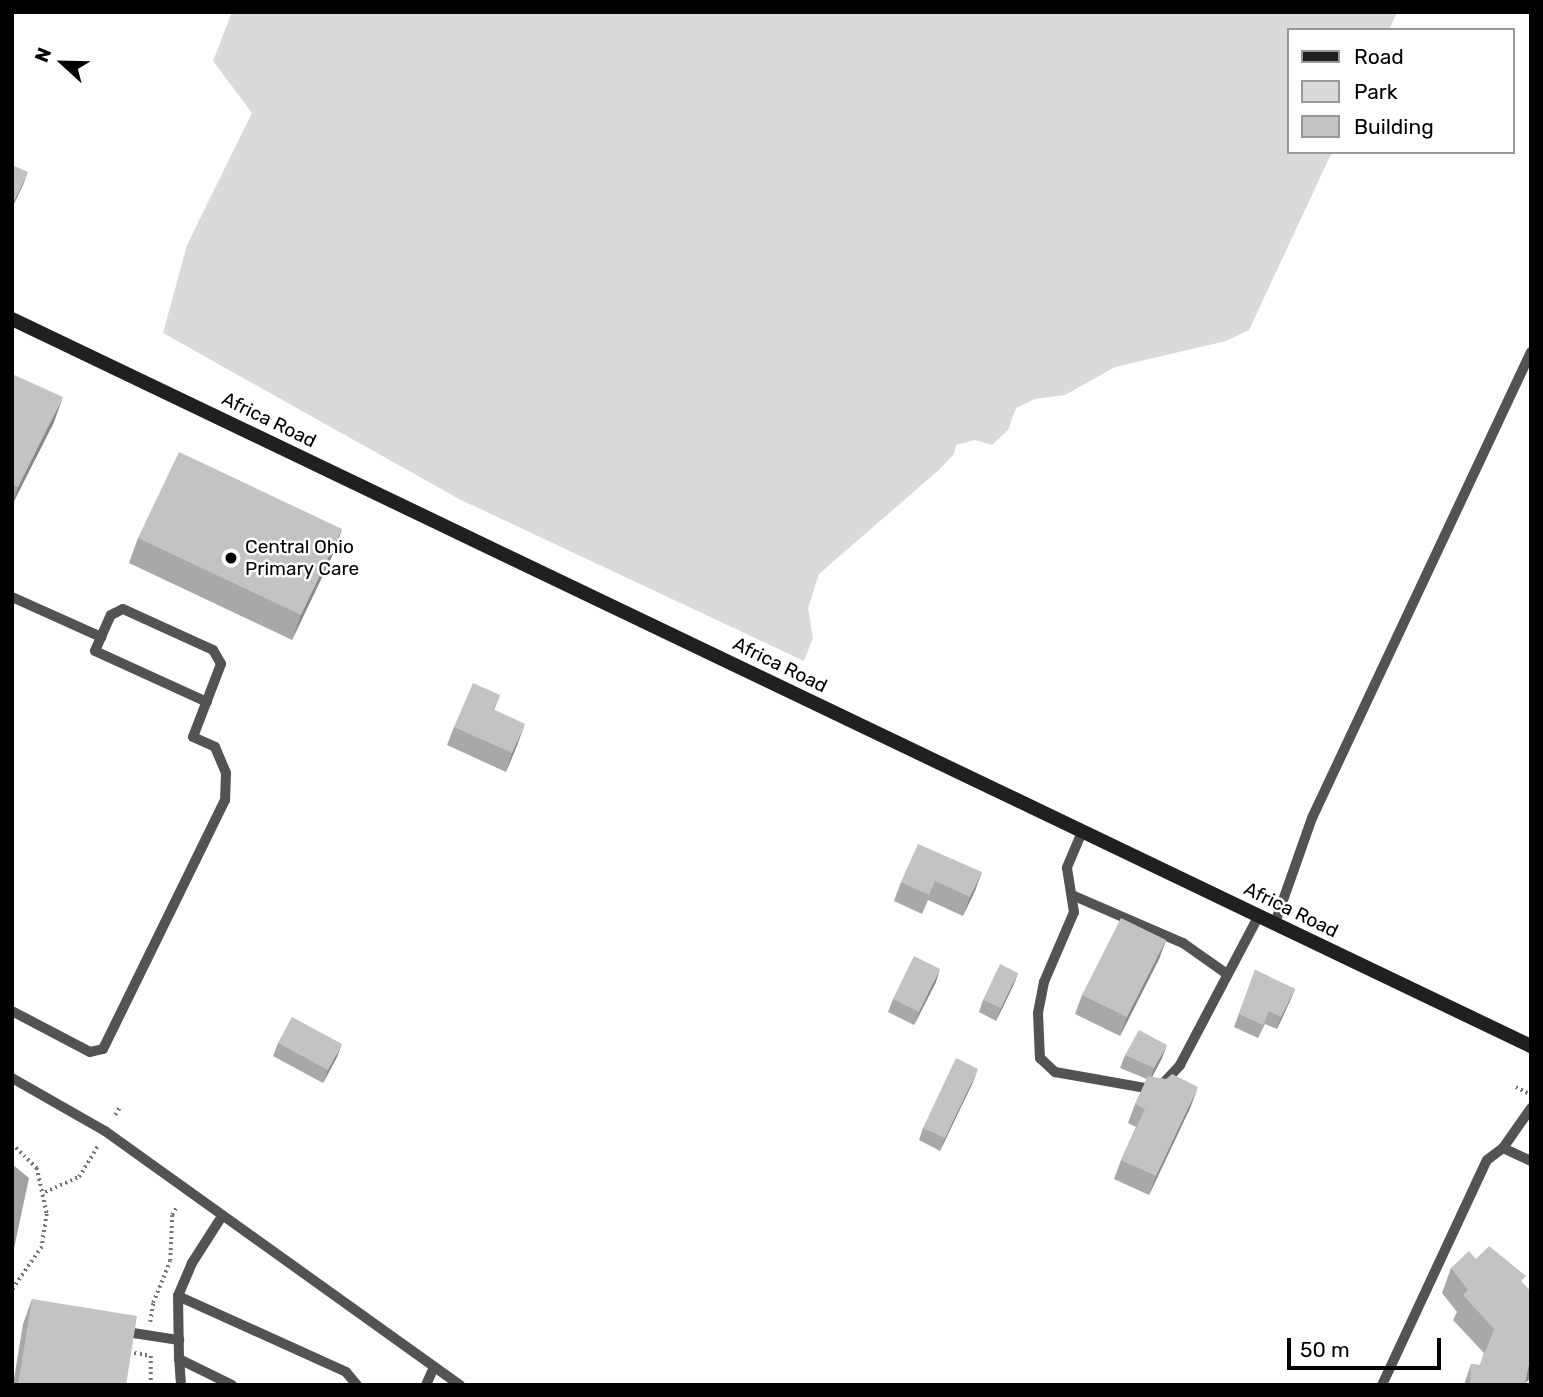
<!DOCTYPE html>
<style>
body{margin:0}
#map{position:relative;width:1543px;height:1397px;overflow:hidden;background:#fff;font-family:Rubik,sans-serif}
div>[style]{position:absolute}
.green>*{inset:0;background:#dadada}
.water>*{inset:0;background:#a1a1a1}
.path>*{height:3.5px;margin-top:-1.75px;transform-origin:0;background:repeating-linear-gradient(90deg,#757575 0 2px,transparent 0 5.5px)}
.lane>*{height:10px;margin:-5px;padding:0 5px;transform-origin:5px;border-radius:5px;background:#535353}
.secondary>*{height:14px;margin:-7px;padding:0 7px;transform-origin:7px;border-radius:7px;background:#202020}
.wall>*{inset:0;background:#a8a8a8}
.shaded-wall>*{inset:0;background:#888}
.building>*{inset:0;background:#c3c3c3}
.dots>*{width:19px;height:19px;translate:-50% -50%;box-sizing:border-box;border:4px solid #fff;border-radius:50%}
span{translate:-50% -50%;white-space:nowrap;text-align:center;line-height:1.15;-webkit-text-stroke:5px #fff;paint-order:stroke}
.street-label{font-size:19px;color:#000}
.poi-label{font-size:19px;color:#000}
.left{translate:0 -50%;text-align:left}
.frame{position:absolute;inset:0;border:14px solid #000;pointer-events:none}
.legend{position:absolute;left:1287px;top:28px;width:228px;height:126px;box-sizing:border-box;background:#fff;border:2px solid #999;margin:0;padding:9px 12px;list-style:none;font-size:21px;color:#000}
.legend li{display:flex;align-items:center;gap:14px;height:35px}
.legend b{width:35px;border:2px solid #999}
.north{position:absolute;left:28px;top:28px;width:70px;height:70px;-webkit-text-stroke:5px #fff;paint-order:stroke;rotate:292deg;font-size:19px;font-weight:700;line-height:28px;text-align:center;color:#000}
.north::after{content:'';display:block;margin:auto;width:24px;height:32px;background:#000;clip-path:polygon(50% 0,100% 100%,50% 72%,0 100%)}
.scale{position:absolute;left:1287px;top:1338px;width:154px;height:32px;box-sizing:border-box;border:4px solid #000;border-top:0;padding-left:9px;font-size:21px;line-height:24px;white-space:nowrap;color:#000;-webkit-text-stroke:5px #fff;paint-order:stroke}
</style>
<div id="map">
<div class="green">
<div style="clip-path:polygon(232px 12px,1397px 12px,1389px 30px,1289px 30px,1289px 152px,1332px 152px,1249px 330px,1226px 341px,1115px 367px,1065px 395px,1035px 399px,1016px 408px,1008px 430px,992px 445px,975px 440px,956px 445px,954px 454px,940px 469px,819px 574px,808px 608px,813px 638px,804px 661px,459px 499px,163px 333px,187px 245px,252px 113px,213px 61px)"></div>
</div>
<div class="water">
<div style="clip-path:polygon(12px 1164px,29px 1178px,12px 1258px)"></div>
</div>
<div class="path">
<div style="left:1516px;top:1087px;width:15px;rotate:28deg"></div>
<div style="left:115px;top:1115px;width:9px;rotate:-58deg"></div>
<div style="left:12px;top:1144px;width:35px;rotate:44deg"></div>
<div style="left:37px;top:1168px;width:47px;rotate:77.7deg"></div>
<div style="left:47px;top:1214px;width:33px;rotate:99deg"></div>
<div style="left:42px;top:1247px;width:52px;rotate:124.9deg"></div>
<div style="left:45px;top:1192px;width:37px;rotate:-24deg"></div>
<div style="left:79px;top:1177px;width:37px;rotate:-59deg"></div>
<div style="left:150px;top:1322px;width:19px;rotate:-81deg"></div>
<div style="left:153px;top:1303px;width:45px;rotate:-68deg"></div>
<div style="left:170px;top:1261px;width:46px;rotate:-87.5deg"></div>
<div style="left:172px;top:1215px;width:10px;rotate:-61deg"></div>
<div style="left:129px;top:1352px;width:22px;rotate:10deg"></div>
<div style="left:151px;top:1356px;width:29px;rotate:90deg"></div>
</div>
<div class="lane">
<div style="left:12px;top:597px;width:98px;rotate:24.2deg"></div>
<div style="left:101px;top:637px;width:24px;rotate:-66deg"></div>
<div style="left:111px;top:615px;width:13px;rotate:-27deg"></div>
<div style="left:123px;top:609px;width:99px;rotate:24.5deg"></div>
<div style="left:213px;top:650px;width:16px;rotate:60deg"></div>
<div style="left:221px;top:664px;width:78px;rotate:111deg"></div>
<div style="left:193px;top:737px;width:24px;rotate:24deg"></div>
<div style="left:215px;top:747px;width:28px;rotate:67deg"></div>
<div style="left:226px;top:773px;width:27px;rotate:92deg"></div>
<div style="left:225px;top:800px;width:277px;rotate:116.1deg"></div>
<div style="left:103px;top:1049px;width:13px;rotate:167deg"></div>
<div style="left:90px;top:1052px;width:88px;rotate:-152.3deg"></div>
<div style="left:101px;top:637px;width:15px;rotate:113deg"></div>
<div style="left:95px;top:651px;width:123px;rotate:24.5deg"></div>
<div style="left:1082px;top:832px;width:39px;rotate:113deg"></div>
<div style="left:1067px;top:868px;width:45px;rotate:81deg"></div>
<div style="left:1074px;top:912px;width:76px;rotate:113.2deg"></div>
<div style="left:1044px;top:982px;width:32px;rotate:101deg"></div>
<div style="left:1038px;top:1013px;width:45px;rotate:87.5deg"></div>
<div style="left:1040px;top:1058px;width:21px;rotate:43deg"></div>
<div style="left:1055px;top:1072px;width:104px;rotate:10deg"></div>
<div style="left:1157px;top:1090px;width:34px;rotate:-47deg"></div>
<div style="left:1180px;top:1065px;width:170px;rotate:-62.2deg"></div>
<div style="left:1072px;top:895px;width:121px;rotate:23.4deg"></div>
<div style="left:1183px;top:943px;width:54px;rotate:35.2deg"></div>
<div style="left:1275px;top:923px;width:111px;rotate:-70.6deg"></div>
<div style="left:1312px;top:818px;width:515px;rotate:-64.83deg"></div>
<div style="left:12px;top:1078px;width:107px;rotate:29.7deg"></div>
<div style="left:105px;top:1131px;width:437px;rotate:35.6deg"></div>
<div style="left:1531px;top:1108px;width:49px;rotate:125deg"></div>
<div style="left:1503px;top:1148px;width:31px;rotate:25deg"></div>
<div style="left:178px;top:1296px;width:184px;rotate:24.3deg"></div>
<div style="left:346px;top:1372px;width:17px;rotate:50deg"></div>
<div style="left:120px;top:1331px;width:60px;rotate:8.7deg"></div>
<div style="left:179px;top:1359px;width:63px;rotate:-90.9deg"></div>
<div style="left:178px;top:1296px;width:36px;rotate:-67deg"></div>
<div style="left:192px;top:1263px;width:56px;rotate:-57.4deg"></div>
<div style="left:181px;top:1385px;width:26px;rotate:-94deg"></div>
<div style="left:179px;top:1359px;width:59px;rotate:26.1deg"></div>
<div style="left:426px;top:1385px;width:20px;rotate:-66deg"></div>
<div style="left:1382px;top:1385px;width:248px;rotate:-65deg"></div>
<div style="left:1487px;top:1160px;width:20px;rotate:-37deg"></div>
</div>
<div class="secondary">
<div style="left:12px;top:319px;width:1684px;rotate:25.58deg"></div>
</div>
<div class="wall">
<div style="clip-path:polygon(12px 374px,54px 422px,12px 505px)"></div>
<div style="clip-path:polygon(342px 529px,333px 554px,292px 640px,129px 563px,138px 538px)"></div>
<div style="clip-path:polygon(500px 695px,494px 710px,518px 743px,506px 772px,447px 745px,454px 727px)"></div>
<div style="clip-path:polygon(982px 872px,963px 916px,928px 900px,922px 914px,894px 901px,901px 882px)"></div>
<div style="clip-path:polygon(1166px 940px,1159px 959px,1120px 1036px,1075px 1014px,1082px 995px)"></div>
<div style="clip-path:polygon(1255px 970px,1295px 989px,1290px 1001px,1277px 1029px,1265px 1024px,1258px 1038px,1234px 1027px)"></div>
<div style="clip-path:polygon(1018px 973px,1013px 986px,996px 1021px,979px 1012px,983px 1000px)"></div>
<div style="clip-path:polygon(936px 982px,914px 1025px,888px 1012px,893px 999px)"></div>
<div style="clip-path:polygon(278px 1043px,337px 1057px,323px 1083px,273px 1056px)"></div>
<div style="clip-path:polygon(1125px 1055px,1162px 1058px,1152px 1077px,1191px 1106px,1149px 1195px,1114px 1179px,1121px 1160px,1136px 1127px,1128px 1123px,1135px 1104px,1147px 1079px,1120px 1068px)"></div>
<div style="clip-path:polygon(973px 1082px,940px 1151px,919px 1140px,923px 1128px)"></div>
<div style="clip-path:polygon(1476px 1259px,1523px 1283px,1525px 1385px,1464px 1385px,1471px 1364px,1480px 1365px,1484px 1353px,1453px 1320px,1457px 1312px,1442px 1293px,1451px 1268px)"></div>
<div style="clip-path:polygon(32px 1299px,126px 1385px,13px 1385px,23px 1324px)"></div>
</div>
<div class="shaded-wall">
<div style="clip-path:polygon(28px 172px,23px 185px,12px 208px,12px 205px)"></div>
<div style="clip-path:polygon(63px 397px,54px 422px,12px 505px,18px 487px)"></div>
<div style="clip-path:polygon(342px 529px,333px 554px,292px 640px,301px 615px)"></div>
<div style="clip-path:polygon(525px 724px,518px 743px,506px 772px,512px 753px)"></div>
<div style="clip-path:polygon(982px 872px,975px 891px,963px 916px,970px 897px)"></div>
<div style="clip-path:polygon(1166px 940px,1159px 959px,1120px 1036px,1127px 1017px)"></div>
<div style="clip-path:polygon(940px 969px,936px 982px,914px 1025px,919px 1012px)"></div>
<div style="clip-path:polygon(1018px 973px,1013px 986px,996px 1021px,1001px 1008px)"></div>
<div style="clip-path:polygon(1295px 989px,1290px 1001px,1277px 1029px,1281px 1017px)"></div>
<div style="clip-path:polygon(342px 1044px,337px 1057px,323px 1083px,328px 1070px)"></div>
<div style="clip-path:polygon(1167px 1045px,1162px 1058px,1150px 1081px,1154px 1068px)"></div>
<div style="clip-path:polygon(978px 1069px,973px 1082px,940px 1151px,945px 1138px)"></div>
<div style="clip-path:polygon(1198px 1087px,1191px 1106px,1149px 1195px,1156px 1176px)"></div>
<div style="clip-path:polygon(1531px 1361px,1531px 1378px,1523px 1385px,1529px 1363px)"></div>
</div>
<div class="building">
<div style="clip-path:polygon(12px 165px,28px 172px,12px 205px)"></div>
<div style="clip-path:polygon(12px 374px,63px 397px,18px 487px,12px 484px)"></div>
<div style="clip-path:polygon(179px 452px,342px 529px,301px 615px,138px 538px)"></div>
<div style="clip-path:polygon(473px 683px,500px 695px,493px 709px,525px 724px,512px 753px,454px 727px)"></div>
<div style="clip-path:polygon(918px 844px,982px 872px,970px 897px,935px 881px,929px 895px,901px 882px)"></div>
<div style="clip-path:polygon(1121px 918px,1166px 940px,1127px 1017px,1082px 995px)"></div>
<div style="clip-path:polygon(914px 956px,940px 969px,919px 1012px,893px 999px)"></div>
<div style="clip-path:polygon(1000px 964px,1018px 973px,1001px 1008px,983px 1000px)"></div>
<div style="clip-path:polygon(1255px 970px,1295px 989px,1281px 1017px,1269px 1011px,1263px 1025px,1239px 1014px)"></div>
<div style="clip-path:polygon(292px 1017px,342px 1044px,328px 1070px,278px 1043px)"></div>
<div style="clip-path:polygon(1139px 1030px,1167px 1045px,1154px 1068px,1125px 1055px)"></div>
<div style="clip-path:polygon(956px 1058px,978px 1069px,945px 1138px,923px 1128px)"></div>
<div style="clip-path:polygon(1172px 1074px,1198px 1087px,1156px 1176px,1121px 1160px,1145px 1109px,1135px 1104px,1148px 1076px,1166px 1079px)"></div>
<div style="clip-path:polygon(1489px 1246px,1526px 1276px,1521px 1281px,1531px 1291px,1531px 1361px,1529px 1363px,1525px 1385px,1470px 1385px,1471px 1364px,1480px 1365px,1494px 1329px,1463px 1295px,1468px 1290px,1451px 1268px,1469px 1251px,1476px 1259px)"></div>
<div style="clip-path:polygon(32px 1299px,137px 1316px,126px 1385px,18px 1385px)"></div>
</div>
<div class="dots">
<div style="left:231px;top:558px;background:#000"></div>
</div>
<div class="street-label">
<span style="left:269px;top:420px;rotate:26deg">Africa Road</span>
<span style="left:780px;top:665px;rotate:26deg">Africa Road</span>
<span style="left:1291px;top:910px;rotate:26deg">Africa Road</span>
</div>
<div class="poi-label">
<span class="left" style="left:245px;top:558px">Central Ohio<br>Primary Care</span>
</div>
<div class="frame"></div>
<ul class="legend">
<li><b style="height:9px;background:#202020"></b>Road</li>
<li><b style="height:19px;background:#dadada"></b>Park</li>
<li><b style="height:19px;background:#c3c3c3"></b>Building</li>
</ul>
<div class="north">N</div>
<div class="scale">50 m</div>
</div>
